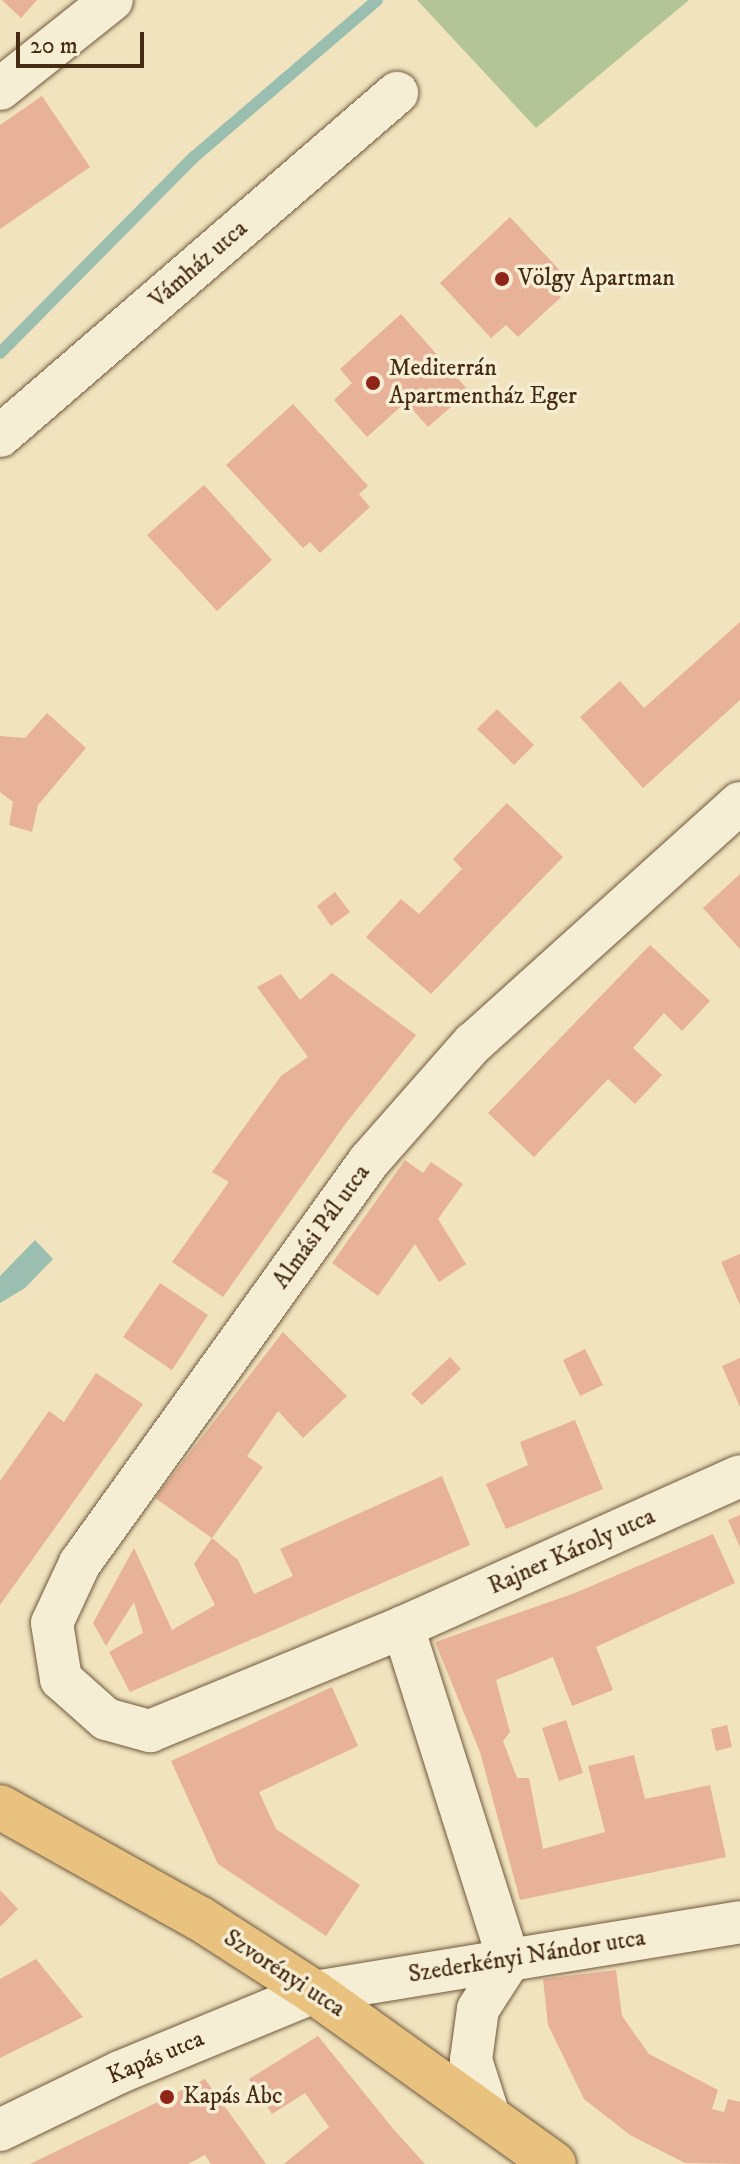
<!DOCTYPE html>
<meta charset="utf-8">
<style>
body{margin:0}
#map{position:relative;width:740px;height:2164px;overflow:hidden;background:#f0e3bd;font-family:"IM FELL DW Pica",serif}
div>[style]{position:absolute}
.green>*{inset:0;background:#b3c596}
.water>*{inset:0;background:#9abeb0}
.stream>*{height:12px;margin:-6px;padding:0 6px;transform-origin:6px;border-radius:6px;background:#9abeb0}
.building>*{inset:0;background:#e7b297}
.roads{filter:drop-shadow(0 0 2px #70593d) drop-shadow(0 0 2px #70593d)}
.minor>*{height:42px;margin:-21px;padding:0 21px;transform-origin:21px;border-radius:21px;background:#f5edd4}
.major>*{height:44px;margin:-22px;padding:0 22px;transform-origin:22px;border-radius:22px;background:#e8c27e}
.dots>*{width:22px;height:22px;translate:-50% -50%;box-sizing:border-box;border:4px solid #f5edd4;border-radius:50%}
span{translate:-50% -50%;white-space:nowrap;text-align:center;line-height:1.15;-webkit-text-stroke:7px #f5edd4;paint-order:stroke}
.street-label{font-size:24px;color:#452b12}
.poi-label{font-size:24px;color:#452b12}
.left{translate:0 -50%;text-align:left}
.scale{position:absolute;left:16px;top:32px;width:128px;height:36px;box-sizing:border-box;border:4px solid #452b12;border-top:0;padding-left:10px;font-size:24px;line-height:28px;white-space:nowrap;color:#452b12;-webkit-text-stroke:6px #f5edd4;paint-order:stroke}
</style>
<div id="map">
<div class="green">
<div style="clip-path:polygon(417px 0,689px 0,536px 128px)"></div>
</div>
<div class="water">
<div style="clip-path:polygon(35px 1240px,53px 1259px,25px 1288px,0 1303px,0 1276px)"></div>
</div>
<div class="stream">
<div style="left:0;top:353px;width:276px;rotate:-45.3deg"></div>
<div style="left:194px;top:157px;width:241px;rotate:-40.6deg"></div>
</div>
<div class="building">
<div style="clip-path:polygon(2px 0,37px 0,21px 18px)"></div>
<div style="clip-path:polygon(42px 96px,90px 167px,0 229px,0 125px)"></div>
<div style="clip-path:polygon(510px 217px,564px 275px,551px 287px,561px 297px,518px 337px,506px 325px,491px 338px,440px 283px)"></div>
<div style="clip-path:polygon(401px 314px,469px 391px,428px 427px,406px 402px,367px 437px,334px 400px,352px 383px,340px 369px)"></div>
<div style="clip-path:polygon(293px 404px,368px 486px,359px 494px,370px 507px,320px 553px,310px 542px,303px 548px,226px 465px)"></div>
<div style="clip-path:polygon(204px 485px,272px 560px,217px 611px,147px 535px)"></div>
<div style="clip-path:polygon(740px 622px,740px 700px,643px 788px,580px 717px,620px 681px,644px 708px)"></div>
<div style="clip-path:polygon(497px 709px,534px 745px,514px 765px,477px 729px)"></div>
<div style="clip-path:polygon(47px 713px,86px 748px,38px 805px,32px 832px,9px 825px,13px 802px,0 792px,0 736px,25px 738px)"></div>
<div style="clip-path:polygon(507px 803px,563px 857px,431px 994px,366px 937px,401px 899px,419px 914px,462px 869px,453px 859px)"></div>
<div style="clip-path:polygon(740px 874px,740px 949px,703px 908px)"></div>
<div style="clip-path:polygon(335px 892px,350px 912px,331px 926px,317px 906px)"></div>
<div style="clip-path:polygon(650px 945px,710px 1001px,682px 1031px,664px 1013px,633px 1048px,662px 1075px,635px 1104px,608px 1079px,534px 1157px,488px 1113px)"></div>
<div style="clip-path:polygon(332px 973px,416px 1035px,346px 1123px,223px 1297px,172px 1262px,229px 1182px,212px 1172px,281px 1076px,308px 1057px,257px 987px,281px 974px,300px 1000px)"></div>
<div style="clip-path:polygon(405px 1160px,423px 1173px,431px 1162px,463px 1184px,438px 1219px,466px 1264px,439px 1282px,415px 1244px,378px 1296px,332px 1263px)"></div>
<div style="clip-path:polygon(740px 1254px,740px 1305px,721px 1262px)"></div>
<div style="clip-path:polygon(160px 1283px,208px 1315px,172px 1370px,123px 1337px)"></div>
<div style="clip-path:polygon(283px 1332px,347px 1396px,303px 1438px,278px 1411px,247px 1456px,263px 1467px,212px 1538px,238px 1560px,254px 1594px,293px 1576px,280px 1549px,442px 1476px,470px 1545px,130px 1692px,109px 1652px,143px 1633px,134px 1602px,106px 1646px,93px 1623px,134px 1548px,172px 1630px,215px 1605px,194px 1564px,212px 1538px,155px 1498px)"></div>
<div style="clip-path:polygon(585px 1349px,603px 1385px,580px 1396px,563px 1360px)"></div>
<div style="clip-path:polygon(450px 1357px,461px 1369px,422px 1405px,411px 1394px)"></div>
<div style="clip-path:polygon(740px 1358px,740px 1407px,722px 1366px)"></div>
<div style="clip-path:polygon(96px 1373px,143px 1404px,0 1605px,0 1481px,49px 1411px,64px 1422px)"></div>
<div style="clip-path:polygon(575px 1420px,603px 1489px,506px 1529px,486px 1484px,528px 1465px,520px 1442px)"></div>
<div style="clip-path:polygon(740px 1515px,740px 1547px,728px 1520px)"></div>
<div style="clip-path:polygon(713px 1534px,735px 1583px,596px 1647px,613px 1690px,572px 1706px,553px 1657px,496px 1680px,510px 1732px,503px 1741px,517px 1778px,529px 1778px,543px 1849px,605px 1832px,588px 1766px,634px 1755px,645px 1799px,710px 1785px,726px 1857px,520px 1900px,480px 1752px,435px 1642px,575px 1593px)"></div>
<div style="clip-path:polygon(332px 1687px,358px 1746px,259px 1792px,276px 1829px,360px 1885px,326px 1936px,218px 1864px,171px 1761px)"></div>
<div style="clip-path:polygon(566px 1720px,583px 1773px,559px 1781px,542px 1728px)"></div>
<div style="clip-path:polygon(727px 1725px,732px 1747px,716px 1751px,711px 1729px)"></div>
<div style="clip-path:polygon(0 1890px,18px 1909px,0 1927px)"></div>
<div style="clip-path:polygon(36px 1959px,83px 2017px,0 2058px,0 1979px)"></div>
<div style="clip-path:polygon(616px 1970px,622px 2016px,649px 2054px,718px 2090px,712px 2109px,724px 2112px,728px 2099px,740px 2102px,740px 2164px,685px 2163px,630px 2135px,584px 2099px,548px 2025px,543px 1979px)"></div>
<div style="clip-path:polygon(318px 2036px,395px 2131px,425px 2164px,284px 2164px,329px 2127px,305px 2093px,272px 2114px,249px 2079px)"></div>
<div style="clip-path:polygon(205px 2079px,266px 2164px,211px 2164px,205px 2155px,188px 2164px,30px 2164px)"></div>
</div>
<div class="roads">
<div class="minor">
<div style="left:0;top:89px;width:143px;rotate:-38.5deg"></div>
<div style="left:0;top:436px;width:525px;rotate:-40.83deg"></div>
<div style="left:740px;top:803px;width:359px;rotate:138deg"></div>
<div style="left:473px;top:1043px;width:157px;rotate:131.4deg"></div>
<div style="left:369px;top:1161px;width:495px;rotate:125.7deg"></div>
<div style="left:80px;top:1563px;width:66px;rotate:115deg"></div>
<div style="left:52px;top:1623px;width:57px;rotate:80.9deg"></div>
<div style="left:61px;top:1679px;width:60px;rotate:41.6deg"></div>
<div style="left:106px;top:1719px;width:46px;rotate:15.3deg"></div>
<div style="left:150px;top:1731px;width:274px;rotate:-22.3deg"></div>
<div style="left:403px;top:1627px;width:369px;rotate:-24.1deg"></div>
<div style="left:403px;top:1627px;width:350px;rotate:72.4deg"></div>
<div style="left:489px;top:2116px;width:59px;rotate:-107.8deg"></div>
<div style="left:471px;top:2060px;width:51px;rotate:-82.2deg"></div>
<div style="left:478px;top:2009px;width:57px;rotate:-57.1deg"></div>
<div style="left:0;top:2130px;width:133px;rotate:-25.8deg"></div>
<div style="left:120px;top:2072px;width:210px;rotate:-22.4deg"></div>
<div style="left:314px;top:1992px;width:432px;rotate:-9.3deg"></div>
</div>
<div class="major">
<div style="left:0;top:1807px;width:228px;rotate:29.2deg"></div>
<div style="left:199px;top:1918px;width:137px;rotate:32.8deg"></div>
<div style="left:314px;top:1992px;width:295px;rotate:35.6deg"></div>
</div>
</div>
<div class="dots">
<div style="left:502px;top:279px;background:#8f2418"></div>
<div style="left:373px;top:383px;background:#8f2418"></div>
<div style="left:167px;top:2097px;background:#8f2418"></div>
</div>
<div class="street-label">
<span style="left:199px;top:265px;rotate:-41deg">Vámház utca</span>
<span style="left:322px;top:1227px;rotate:-54deg">Almási Pál utca</span>
<span style="left:572px;top:1552px;rotate:-24deg">Rajner Károly utca</span>
<span style="left:527px;top:1957px;rotate:-9deg">Szederkényi Nándor utca</span>
<span style="left:284px;top:1974px;rotate:33deg">Szvorényi utca</span>
<span style="left:156px;top:2058px;rotate:-23deg">Kapás utca</span>
</div>
<div class="poi-label">
<span class="left" style="left:518px;top:279px">Völgy Apartman</span>
<span class="left" style="left:389px;top:383px">Mediterrán<br>Apartmentház Eger</span>
<span class="left" style="left:183px;top:2097px">Kapás Abc</span>
</div>
<div class="scale">20 m</div>
</div>
